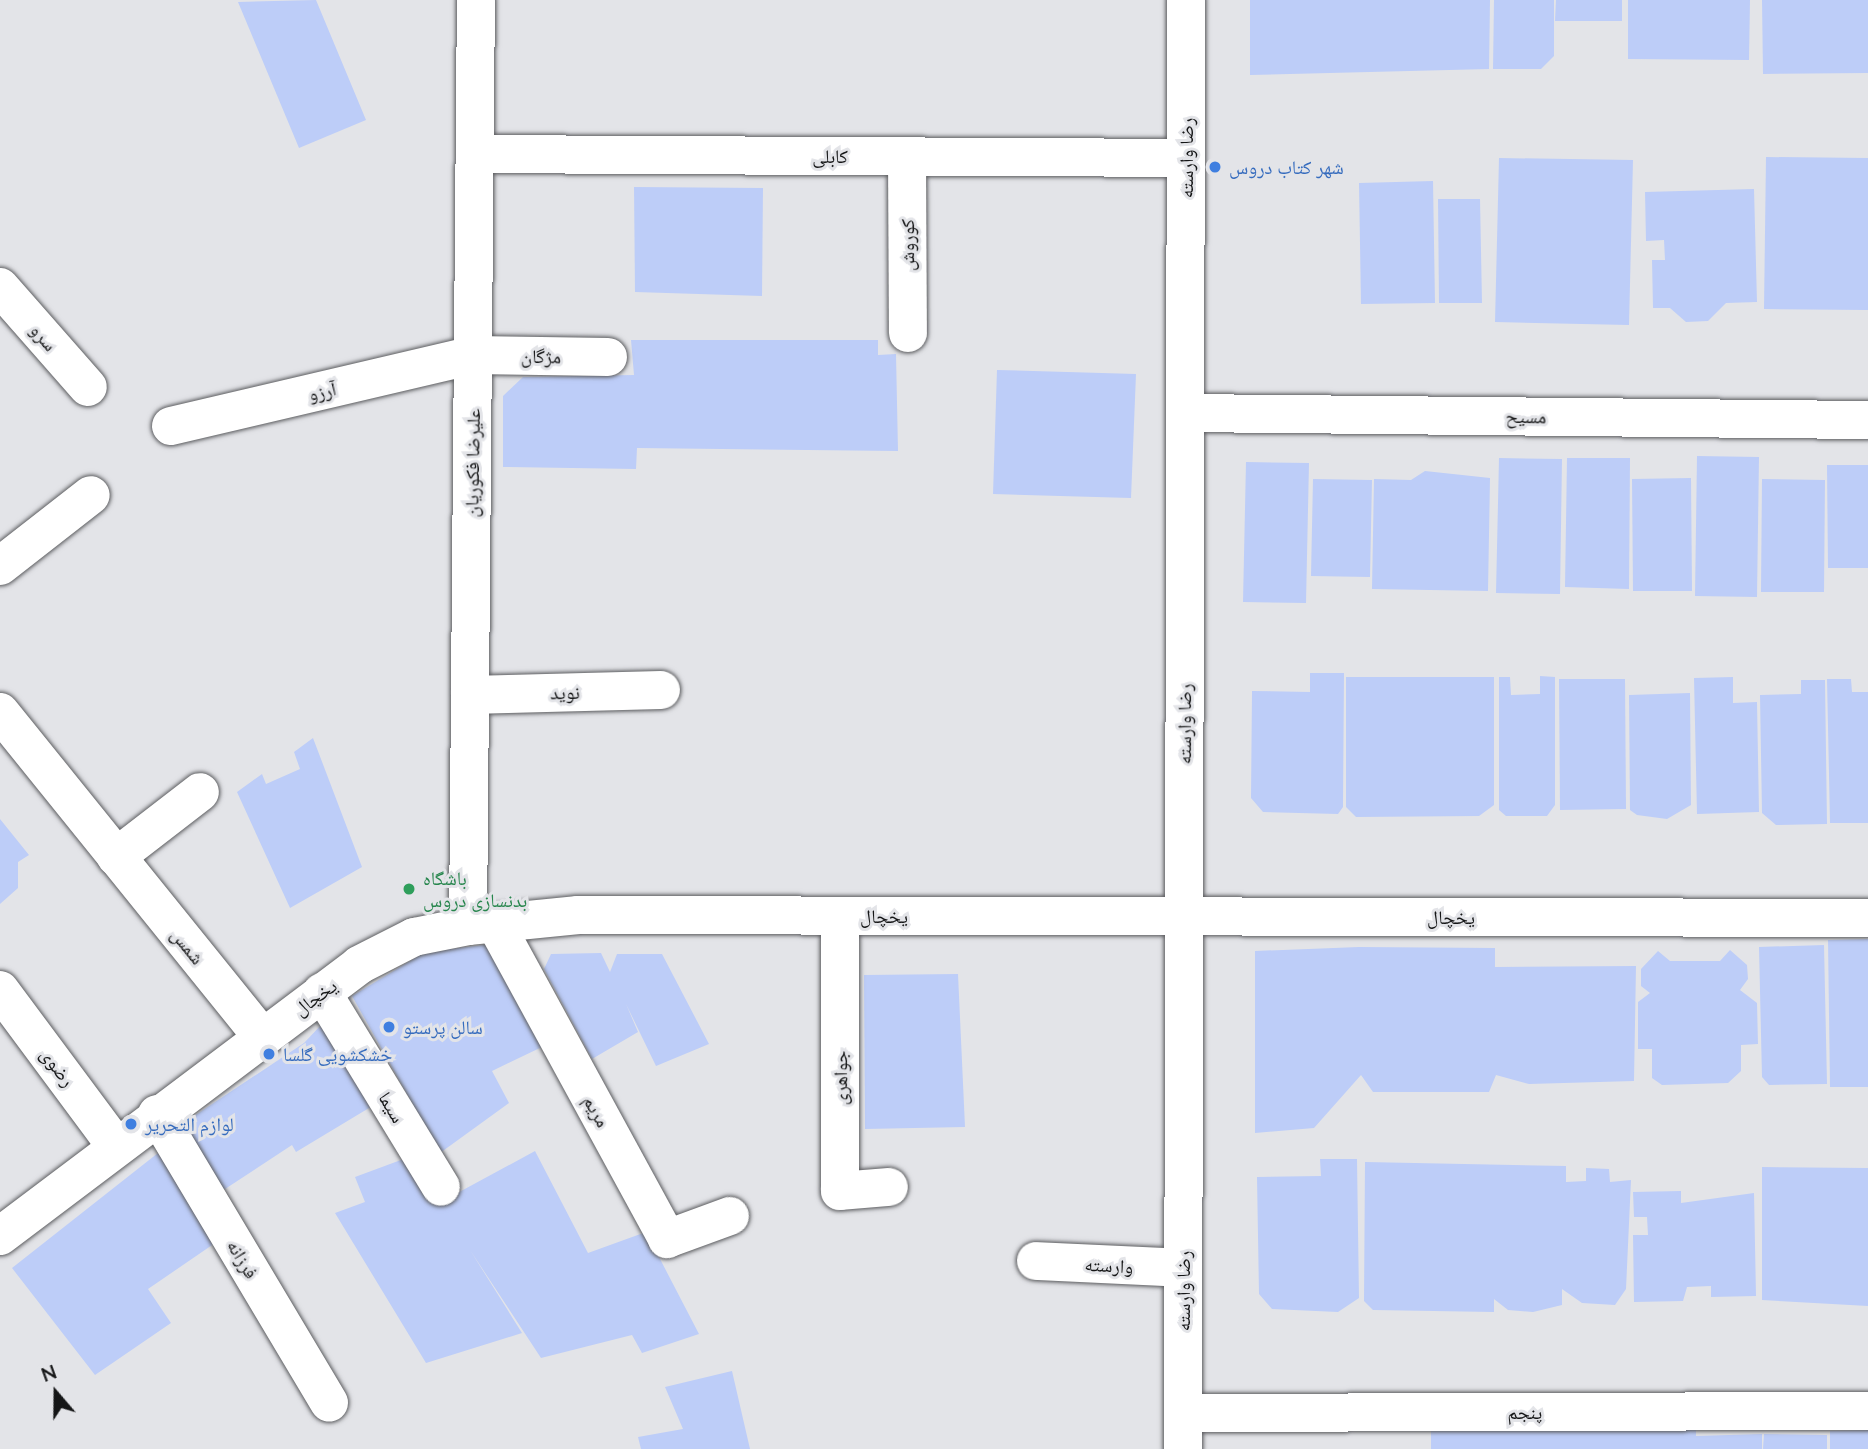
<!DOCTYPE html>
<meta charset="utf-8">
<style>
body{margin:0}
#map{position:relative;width:1868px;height:1449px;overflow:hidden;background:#e3e4e8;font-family:Lato,"Noto Naskh Arabic",sans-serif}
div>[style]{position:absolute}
.building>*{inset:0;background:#bdcdf8}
.roads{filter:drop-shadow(0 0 2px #5c5d60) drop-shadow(0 0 2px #5c5d60)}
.minor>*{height:38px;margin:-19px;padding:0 19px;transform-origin:19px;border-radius:19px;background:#fff}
.dots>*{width:19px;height:19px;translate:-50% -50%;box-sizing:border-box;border:4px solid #e3e4e8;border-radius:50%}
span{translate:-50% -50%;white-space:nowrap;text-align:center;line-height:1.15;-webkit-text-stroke:6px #e3e4e8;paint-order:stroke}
.street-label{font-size:19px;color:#151617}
.shop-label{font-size:19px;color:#366cbe}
.left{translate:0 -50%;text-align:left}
.leisure-label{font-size:19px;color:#27864d}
.north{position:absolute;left:21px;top:1358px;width:70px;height:70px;-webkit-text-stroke:5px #e3e4e8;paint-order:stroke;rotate:340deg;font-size:19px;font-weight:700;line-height:28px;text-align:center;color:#151617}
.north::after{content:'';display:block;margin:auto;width:24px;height:32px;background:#151617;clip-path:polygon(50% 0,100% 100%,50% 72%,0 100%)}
</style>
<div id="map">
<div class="building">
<div style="clip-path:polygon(316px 0,366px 120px,299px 148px,238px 2px)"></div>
<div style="clip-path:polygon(1250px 0,1490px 0,1489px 69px,1250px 75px)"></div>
<div style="clip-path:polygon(1494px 0,1554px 0,1554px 56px,1541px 69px,1493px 69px)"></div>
<div style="clip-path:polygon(1556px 0,1622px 0,1622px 21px,1555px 21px)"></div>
<div style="clip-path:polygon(1628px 0,1750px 0,1749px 60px,1628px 59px)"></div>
<div style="clip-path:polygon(1762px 0,1868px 0,1868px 73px,1763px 74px)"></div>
<div style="clip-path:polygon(1766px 157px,1868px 158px,1868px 310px,1764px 309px)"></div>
<div style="clip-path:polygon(1499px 158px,1633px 160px,1629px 325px,1495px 322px)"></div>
<div style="clip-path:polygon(1433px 181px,1435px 303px,1361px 304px,1359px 183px)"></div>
<div style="clip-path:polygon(634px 187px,763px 188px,762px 296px,635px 292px)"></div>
<div style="clip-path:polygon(1754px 189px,1757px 302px,1726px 303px,1708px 321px,1686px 322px,1670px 308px,1653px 308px,1652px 260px,1665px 260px,1664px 240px,1646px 241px,1645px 192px)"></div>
<div style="clip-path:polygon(1438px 199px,1480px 199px,1482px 303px,1439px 303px)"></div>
<div style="clip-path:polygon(631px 340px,878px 340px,878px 355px,896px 354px,898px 451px,637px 448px,636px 469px,503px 467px,503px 396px,523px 377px,634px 375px)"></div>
<div style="clip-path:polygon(997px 370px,1136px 374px,1131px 498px,993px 494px)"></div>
<div style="clip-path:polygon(1697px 456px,1759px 457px,1757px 597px,1695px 596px)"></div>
<div style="clip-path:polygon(1499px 458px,1562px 459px,1560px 594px,1496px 593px)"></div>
<div style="clip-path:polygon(1567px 458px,1630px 458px,1629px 589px,1565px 587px)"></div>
<div style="clip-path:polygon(1246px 462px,1309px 463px,1306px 603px,1243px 602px)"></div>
<div style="clip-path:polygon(1827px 465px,1868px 465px,1868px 568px,1828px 568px)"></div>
<div style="clip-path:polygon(1425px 471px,1490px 478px,1488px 591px,1372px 589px,1374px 479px,1411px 480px)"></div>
<div style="clip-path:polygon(1691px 478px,1692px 591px,1633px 591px,1632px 479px)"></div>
<div style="clip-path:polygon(1313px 479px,1372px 480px,1370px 577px,1311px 576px)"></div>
<div style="clip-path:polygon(1762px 479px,1825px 480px,1824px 592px,1761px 592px)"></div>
<div style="clip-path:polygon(1310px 673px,1344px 673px,1343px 807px,1338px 814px,1263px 812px,1251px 798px,1252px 691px,1310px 692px)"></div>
<div style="clip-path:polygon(1540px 676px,1555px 677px,1555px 805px,1547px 816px,1506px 816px,1499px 810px,1499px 677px,1510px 677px,1511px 695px,1540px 694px)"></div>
<div style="clip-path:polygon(1346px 677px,1494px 677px,1494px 805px,1479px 816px,1356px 817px,1346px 807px)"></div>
<div style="clip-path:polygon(1733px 677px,1733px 703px,1757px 702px,1759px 812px,1697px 814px,1694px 678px)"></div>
<div style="clip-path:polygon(1559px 679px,1625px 679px,1626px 809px,1560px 810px)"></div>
<div style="clip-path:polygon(1827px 679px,1851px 679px,1852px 692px,1868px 692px,1868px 823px,1830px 823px)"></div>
<div style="clip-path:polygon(1801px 680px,1825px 680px,1827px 824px,1776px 825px,1762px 813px,1760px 695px,1801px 694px)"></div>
<div style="clip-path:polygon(1690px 693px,1691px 805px,1667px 819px,1637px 815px,1630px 810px,1629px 695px)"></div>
<div style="clip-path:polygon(313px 738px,362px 867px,290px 908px,237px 792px,262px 774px,266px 784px,300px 769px,294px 752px)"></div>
<div style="clip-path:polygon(0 819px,29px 855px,18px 862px,18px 888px,0 904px)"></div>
<div style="clip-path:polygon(1868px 939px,1868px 1087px,1830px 1087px,1828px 940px)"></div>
<div style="clip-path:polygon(492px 944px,544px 1046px,492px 1071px,509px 1103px,440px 1153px,352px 996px,425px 952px)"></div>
<div style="clip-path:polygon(1824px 945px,1827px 1084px,1769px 1085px,1762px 1077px,1759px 947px)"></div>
<div style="clip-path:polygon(1359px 947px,1495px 948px,1495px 967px,1636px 966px,1634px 1081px,1529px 1084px,1496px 1075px,1489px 1092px,1373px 1092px,1361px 1075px,1314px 1128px,1255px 1133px,1255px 951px)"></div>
<div style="clip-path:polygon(1730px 950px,1747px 965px,1748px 979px,1740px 990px,1757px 1003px,1758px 1044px,1741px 1045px,1741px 1071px,1728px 1083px,1662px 1085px,1652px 1078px,1652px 1049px,1638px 1049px,1638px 1002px,1650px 993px,1641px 986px,1641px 969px,1658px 951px,1670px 961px,1720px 961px)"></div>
<div style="clip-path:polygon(601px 953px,610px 972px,617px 954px,662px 954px,709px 1044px,656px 1066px,626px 1004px,638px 1032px,592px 1059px,544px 969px,551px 954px)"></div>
<div style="clip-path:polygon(958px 974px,965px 1127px,865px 1129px,864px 975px)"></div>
<div style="clip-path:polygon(323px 1023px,374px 1105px,296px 1152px,292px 1145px,222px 1191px,182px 1124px,304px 1043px)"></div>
<div style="clip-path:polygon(535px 1151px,588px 1253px,646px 1232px,699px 1334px,642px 1353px,632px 1335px,541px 1358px,470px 1250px,522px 1333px,426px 1363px,335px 1213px,365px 1202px,355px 1177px,409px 1157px,439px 1203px)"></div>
<div style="clip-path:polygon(158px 1153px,218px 1241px,148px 1289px,171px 1323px,95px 1375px,12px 1268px)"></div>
<div style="clip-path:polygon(1320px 1159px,1357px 1159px,1359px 1298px,1338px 1312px,1272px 1309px,1259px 1294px,1257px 1177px,1321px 1176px)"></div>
<div style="clip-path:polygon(1365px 1162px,1566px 1166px,1566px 1182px,1586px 1181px,1586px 1168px,1609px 1169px,1610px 1182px,1631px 1180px,1626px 1289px,1615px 1305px,1582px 1303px,1562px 1289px,1562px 1305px,1533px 1312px,1508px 1310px,1494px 1299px,1494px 1312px,1373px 1310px,1364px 1301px)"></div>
<div style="clip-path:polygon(1762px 1167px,1868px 1168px,1868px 1306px,1762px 1300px)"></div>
<div style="clip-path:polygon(1681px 1191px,1681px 1203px,1754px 1193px,1756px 1296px,1711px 1297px,1711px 1286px,1687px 1287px,1683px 1301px,1634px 1302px,1633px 1235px,1648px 1235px,1647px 1217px,1634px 1217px,1633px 1192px)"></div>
<div style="clip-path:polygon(732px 1371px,750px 1449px,641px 1449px,638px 1437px,683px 1429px,665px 1387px)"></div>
<div style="clip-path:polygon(1431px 1430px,1696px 1430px,1696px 1436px,1762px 1434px,1762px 1449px,1431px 1449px)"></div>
<div style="clip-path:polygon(1868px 1430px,1868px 1449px,1830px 1449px,1830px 1431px)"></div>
<div style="clip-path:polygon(1764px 1434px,1827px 1435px,1827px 1449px,1763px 1449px)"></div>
</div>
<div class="roads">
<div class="minor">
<div style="left:475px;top:154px;width:711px;rotate:0.32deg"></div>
<div style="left:907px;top:157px;width:176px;rotate:89.7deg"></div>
<div style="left:0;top:287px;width:133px;rotate:48.7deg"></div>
<div style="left:1185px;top:413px;width:683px;rotate:0.59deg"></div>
<div style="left:171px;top:426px;width:310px;rotate:-13.2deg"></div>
<div style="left:473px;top:355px;width:135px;rotate:0.8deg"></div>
<div style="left:0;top:566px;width:115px;rotate:-38deg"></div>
<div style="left:470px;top:695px;width:191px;rotate:-1.5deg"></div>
<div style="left:0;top:712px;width:416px;rotate:51.1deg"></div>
<div style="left:116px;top:857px;width:106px;rotate:-37.7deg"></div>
<div style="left:840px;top:916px;width:275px;rotate:90deg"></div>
<div style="left:840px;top:1191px;width:49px;rotate:-4.7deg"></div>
<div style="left:495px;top:923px;width:360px;rotate:61.4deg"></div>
<div style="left:667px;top:1239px;width:67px;rotate:-20.1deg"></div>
<div style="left:468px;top:926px;width:926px;rotate:-89.51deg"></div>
<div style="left:0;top:990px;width:193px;rotate:53.4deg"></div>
<div style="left:322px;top:992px;width:228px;rotate:58.6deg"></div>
<div style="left:157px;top:1114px;width:336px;rotate:59.2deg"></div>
<div style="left:0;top:1236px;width:450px;rotate:-37deg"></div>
<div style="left:359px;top:965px;width:62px;rotate:-27deg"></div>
<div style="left:414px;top:937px;width:55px;rotate:-11.5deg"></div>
<div style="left:468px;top:926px;width:111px;rotate:-5.7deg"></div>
<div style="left:578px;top:915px;width:1290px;rotate:0.13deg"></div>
<div style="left:1036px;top:1261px;width:147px;rotate:2.7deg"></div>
<div style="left:1183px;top:1413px;width:685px;rotate:-0.17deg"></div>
<div style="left:1183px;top:1449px;width:1449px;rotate:-89.88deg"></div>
</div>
</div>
<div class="dots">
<div style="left:1215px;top:167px;background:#3f7fe0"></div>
<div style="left:409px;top:889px;background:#2e9e5b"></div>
<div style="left:389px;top:1027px;background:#3f7fe0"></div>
<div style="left:269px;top:1054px;background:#3f7fe0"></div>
<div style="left:131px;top:1124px;background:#3f7fe0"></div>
</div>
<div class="street-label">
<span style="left:830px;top:156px">کابلی</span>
<span style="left:1186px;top:158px;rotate:-90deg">رضا وارسته</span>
<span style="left:907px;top:245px;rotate:-90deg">کوروش</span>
<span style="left:44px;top:337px;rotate:49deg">سرو</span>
<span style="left:541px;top:356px;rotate:1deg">مژگان</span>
<span style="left:322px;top:391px;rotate:-13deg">آرزو</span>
<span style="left:1526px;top:416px;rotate:1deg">مسیح</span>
<span style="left:472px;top:463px;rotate:-89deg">علیرضا فکوریان</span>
<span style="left:565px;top:692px;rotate:-1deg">نوید</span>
<span style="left:1184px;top:724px;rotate:-90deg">رضا وارسته</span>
<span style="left:884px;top:916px">یخچال</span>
<span style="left:1451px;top:917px">یخچال</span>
<span style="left:188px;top:946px;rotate:51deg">شمس</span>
<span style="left:315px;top:997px;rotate:-36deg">یخچال</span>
<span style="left:58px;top:1067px;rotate:53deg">رضوی</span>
<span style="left:840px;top:1078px;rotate:-90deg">جواهری</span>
<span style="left:392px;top:1107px;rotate:59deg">سیما</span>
<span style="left:597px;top:1111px;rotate:61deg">مریم</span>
<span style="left:243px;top:1259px;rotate:59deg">فرزانه</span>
<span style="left:1109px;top:1265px;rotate:3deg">وارسته</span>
<span style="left:1183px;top:1291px;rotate:-90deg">رضا وارسته</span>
<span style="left:1525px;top:1412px">پنجم</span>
</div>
<div class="shop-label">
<span class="left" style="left:1229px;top:167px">شهر کتاب دروس</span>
<span class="left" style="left:403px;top:1027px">سالن پرستو</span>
<span class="left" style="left:283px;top:1054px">خشکشویی گلسا</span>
<span class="left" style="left:145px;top:1124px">لوازم التحریر</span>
</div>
<div class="leisure-label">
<span class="left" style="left:423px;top:889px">باشگاه<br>بدنسازی دروس</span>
</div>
<div class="north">N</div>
</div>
